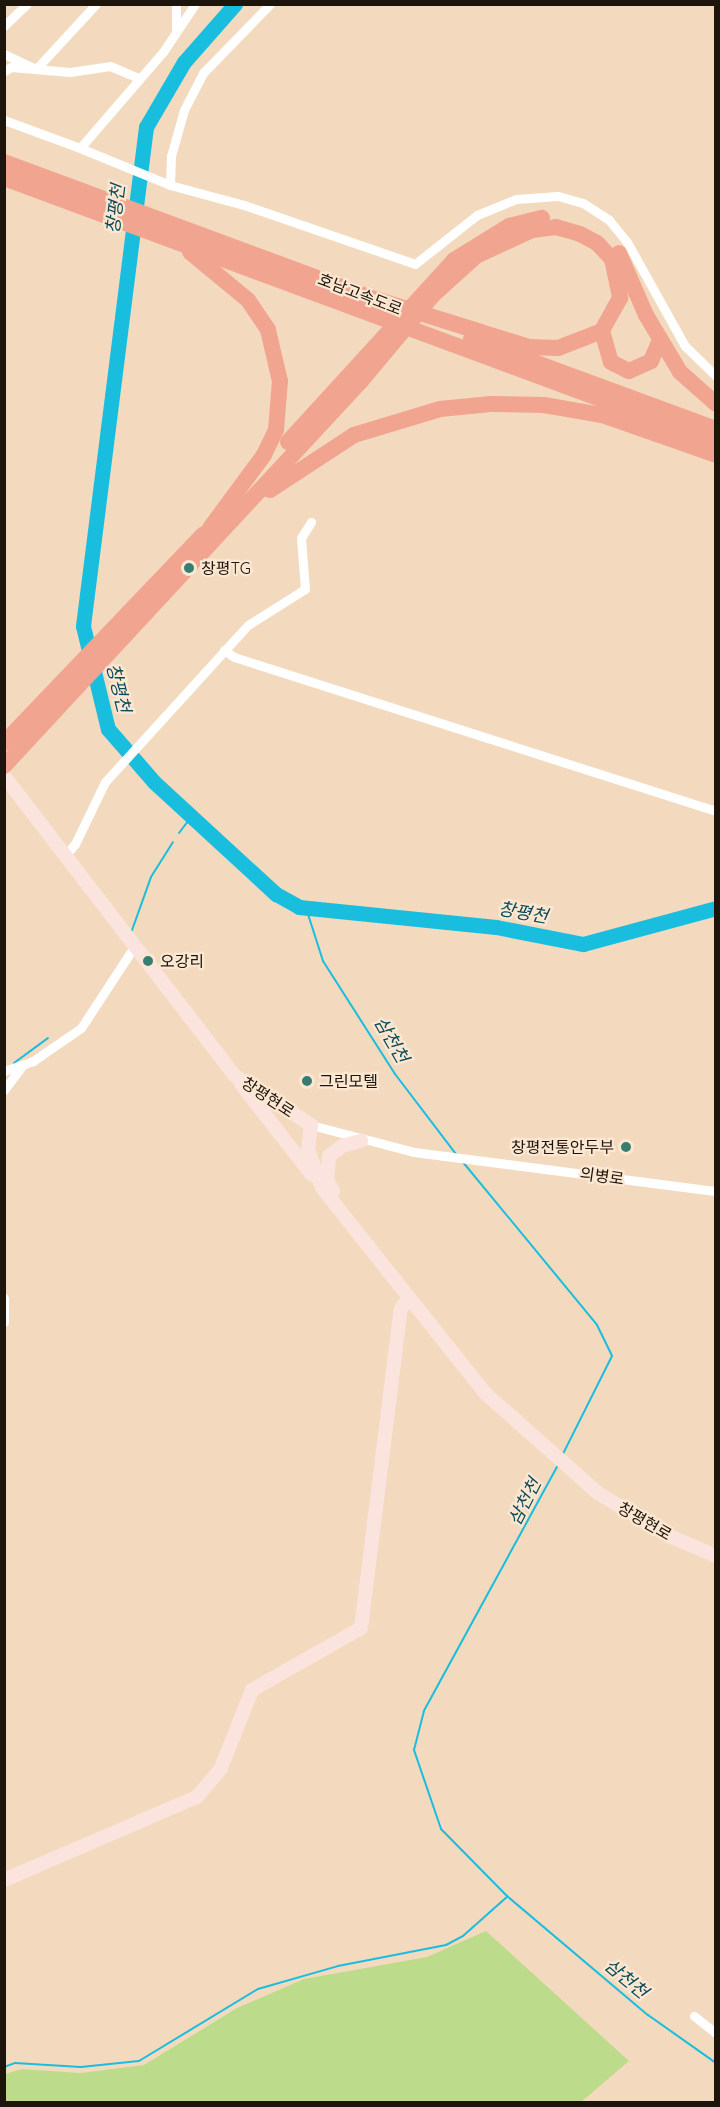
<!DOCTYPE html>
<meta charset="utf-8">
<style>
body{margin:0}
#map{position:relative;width:720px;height:2107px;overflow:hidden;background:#f3dabf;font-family:Quicksand,"Noto Sans KR",sans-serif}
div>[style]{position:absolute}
.green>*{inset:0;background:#bcdc8c}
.stream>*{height:2px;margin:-1px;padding:0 1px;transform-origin:1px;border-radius:1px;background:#19bedf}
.river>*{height:15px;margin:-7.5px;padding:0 7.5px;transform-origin:7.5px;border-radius:7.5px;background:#19bedf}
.street>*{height:9px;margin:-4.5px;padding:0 4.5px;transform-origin:4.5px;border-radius:4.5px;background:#fff}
.secondary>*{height:14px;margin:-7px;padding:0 7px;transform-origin:7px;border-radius:7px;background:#fbe4de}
.highway>*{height:16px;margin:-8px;padding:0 8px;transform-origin:8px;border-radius:8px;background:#f1a590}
.dots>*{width:16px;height:16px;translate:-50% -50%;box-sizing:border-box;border:3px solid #fce8d2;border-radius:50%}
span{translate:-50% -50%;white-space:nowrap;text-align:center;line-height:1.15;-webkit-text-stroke:4.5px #fce8d2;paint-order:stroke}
.street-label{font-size:16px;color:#1d150b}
.poi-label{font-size:16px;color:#1d150b}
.left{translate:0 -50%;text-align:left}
.right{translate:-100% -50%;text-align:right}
.water-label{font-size:18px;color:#0b4b59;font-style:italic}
.frame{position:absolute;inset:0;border:6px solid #1d150b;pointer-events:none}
</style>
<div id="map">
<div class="green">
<div style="clip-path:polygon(486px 1931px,629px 2061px,581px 2102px,5px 2102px,5px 2074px,22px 2069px,80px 2073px,144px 2065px,237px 2008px,304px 1979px,427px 1957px)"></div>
</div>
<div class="stream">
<div style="left:179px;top:833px;width:20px;rotate:-53deg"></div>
<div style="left:306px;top:908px;width:56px;rotate:72.2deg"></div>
<div style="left:323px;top:961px;width:134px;rotate:57.5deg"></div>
<div style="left:395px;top:1074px;width:101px;rotate:52.7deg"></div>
<div style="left:131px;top:933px;width:59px;rotate:-70.3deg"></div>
<div style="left:151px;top:877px;width:41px;rotate:-57.8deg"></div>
<div style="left:14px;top:1063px;width:42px;rotate:-36.3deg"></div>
<div style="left:462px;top:1161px;width:212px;rotate:50.5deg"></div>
<div style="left:597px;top:1325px;width:34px;rotate:64deg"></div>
<div style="left:612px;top:1356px;width:110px;rotate:116.6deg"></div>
<div style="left:558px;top:1465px;width:280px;rotate:118.6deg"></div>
<div style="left:424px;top:1711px;width:40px;rotate:104.4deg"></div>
<div style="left:414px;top:1750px;width:83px;rotate:71.1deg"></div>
<div style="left:441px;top:1829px;width:94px;rotate:45.4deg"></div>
<div style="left:507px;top:1896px;width:185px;rotate:40.2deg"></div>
<div style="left:648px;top:2015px;width:83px;rotate:35.2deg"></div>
<div style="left:4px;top:2067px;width:12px;rotate:-20deg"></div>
<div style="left:15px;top:2063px;width:66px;rotate:3.5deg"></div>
<div style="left:81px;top:2067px;width:58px;rotate:-5.9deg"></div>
<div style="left:139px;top:2061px;width:139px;rotate:-31.2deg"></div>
<div style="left:258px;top:1989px;width:83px;rotate:-16deg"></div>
<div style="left:338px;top:1966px;width:110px;rotate:-11deg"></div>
<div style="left:446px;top:1945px;width:19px;rotate:-28deg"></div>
<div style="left:463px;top:1936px;width:59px;rotate:-41.6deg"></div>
</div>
<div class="river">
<div style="left:235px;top:4px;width:77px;rotate:131.3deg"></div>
<div style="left:184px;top:62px;width:75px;rotate:120.3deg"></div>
<div style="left:146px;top:127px;width:503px;rotate:97.2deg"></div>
<div style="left:83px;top:626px;width:106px;rotate:76.4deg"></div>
<div style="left:108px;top:729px;width:70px;rotate:49deg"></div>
<div style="left:154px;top:782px;width:166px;rotate:42.6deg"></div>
<div style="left:276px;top:894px;width:26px;rotate:29deg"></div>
<div style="left:299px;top:907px;width:198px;rotate:5.8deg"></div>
<div style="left:496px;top:927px;width:89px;rotate:11.1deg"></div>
<div style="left:583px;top:944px;width:138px;rotate:-15.1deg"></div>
</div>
<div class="street">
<div style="left:4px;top:26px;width:32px;rotate:-44deg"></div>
<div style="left:176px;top:29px;width:25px;rotate:-90deg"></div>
<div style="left:4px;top:54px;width:35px;rotate:25deg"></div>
<div style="left:36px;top:69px;width:88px;rotate:-47.3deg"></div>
<div style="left:4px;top:71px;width:8px;rotate:-30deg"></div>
<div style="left:11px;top:67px;width:59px;rotate:4.8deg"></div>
<div style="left:70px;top:72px;width:40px;rotate:-8.5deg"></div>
<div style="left:110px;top:66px;width:30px;rotate:23deg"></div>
<div style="left:4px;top:120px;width:81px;rotate:20.2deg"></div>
<div style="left:80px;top:148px;width:127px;rotate:-49.2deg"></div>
<div style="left:163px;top:52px;width:58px;rotate:-56.3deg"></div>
<div style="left:80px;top:148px;width:97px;rotate:22.3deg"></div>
<div style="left:170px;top:185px;width:77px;rotate:15.1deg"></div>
<div style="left:244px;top:205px;width:181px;rotate:19deg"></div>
<div style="left:415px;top:264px;width:79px;rotate:-38.3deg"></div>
<div style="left:477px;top:215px;width:42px;rotate:-22.3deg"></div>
<div style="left:516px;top:199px;width:42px;rotate:-4.1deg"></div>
<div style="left:558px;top:196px;width:26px;rotate:16deg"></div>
<div style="left:583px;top:203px;width:31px;rotate:33deg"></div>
<div style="left:609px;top:220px;width:28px;rotate:51deg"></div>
<div style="left:627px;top:242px;width:119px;rotate:60.9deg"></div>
<div style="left:685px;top:346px;width:43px;rotate:44.1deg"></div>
<div style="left:170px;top:185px;width:29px;rotate:-88deg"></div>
<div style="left:171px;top:156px;width:48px;rotate:-74.2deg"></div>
<div style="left:184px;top:110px;width:42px;rotate:-62.8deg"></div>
<div style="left:203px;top:73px;width:96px;rotate:-45.8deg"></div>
<div style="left:224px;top:650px;width:12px;rotate:35deg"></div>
<div style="left:234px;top:657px;width:506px;rotate:17.72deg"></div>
<div style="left:64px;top:857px;width:17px;rotate:-50deg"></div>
<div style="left:75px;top:844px;width:69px;rotate:-64.2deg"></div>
<div style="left:105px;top:782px;width:212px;rotate:-47.7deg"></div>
<div style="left:248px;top:625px;width:67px;rotate:-32.3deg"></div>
<div style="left:305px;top:589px;width:51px;rotate:-94.5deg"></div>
<div style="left:301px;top:538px;width:19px;rotate:-58deg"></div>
<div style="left:4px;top:1071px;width:31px;rotate:-19deg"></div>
<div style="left:33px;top:1061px;width:58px;rotate:-34.5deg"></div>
<div style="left:81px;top:1028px;width:97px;rotate:-56.8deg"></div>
<div style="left:4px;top:1090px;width:30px;rotate:-53deg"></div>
<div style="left:311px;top:1125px;width:106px;rotate:14.7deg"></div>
<div style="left:414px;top:1152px;width:305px;rotate:7.4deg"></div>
<div style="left:4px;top:1298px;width:24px;rotate:90deg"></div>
<div style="left:694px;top:2016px;width:28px;rotate:38deg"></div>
</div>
<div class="secondary">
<div style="left:4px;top:776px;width:377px;rotate:52.4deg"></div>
<div style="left:234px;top:1075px;width:92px;rotate:33deg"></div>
<div style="left:311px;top:1125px;width:24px;rotate:97deg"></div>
<div style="left:308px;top:1149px;width:41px;rotate:70.3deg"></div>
<div style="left:322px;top:1188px;width:263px;rotate:51.5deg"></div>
<div style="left:486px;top:1394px;width:149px;rotate:41.5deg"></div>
<div style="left:598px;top:1493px;width:81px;rotate:31.3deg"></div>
<div style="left:667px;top:1535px;width:53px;rotate:23.2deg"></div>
<div style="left:241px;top:1084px;width:115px;rotate:52deg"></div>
<div style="left:333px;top:1191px;width:12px;rotate:-121deg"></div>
<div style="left:327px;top:1181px;width:25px;rotate:-85deg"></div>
<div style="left:329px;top:1156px;width:16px;rotate:-38deg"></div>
<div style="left:342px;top:1146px;width:20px;rotate:-15deg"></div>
<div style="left:4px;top:1880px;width:210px;rotate:-23.3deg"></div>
<div style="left:197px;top:1797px;width:38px;rotate:-50deg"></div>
<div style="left:221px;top:1768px;width:84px;rotate:-68.3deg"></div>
<div style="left:252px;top:1690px;width:125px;rotate:-29.6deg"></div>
<div style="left:361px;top:1628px;width:321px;rotate:-82.9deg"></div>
<div style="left:401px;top:1309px;width:12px;rotate:-55deg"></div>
</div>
<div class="highway">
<div style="left:4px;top:162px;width:407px;rotate:20.3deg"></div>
<div style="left:4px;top:178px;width:759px;rotate:20.34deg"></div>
<div style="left:190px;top:252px;width:75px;rotate:39.6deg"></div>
<div style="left:248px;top:300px;width:36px;rotate:56deg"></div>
<div style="left:268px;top:330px;width:52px;rotate:76.8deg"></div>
<div style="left:280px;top:381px;width:49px;rotate:94.7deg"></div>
<div style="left:276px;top:430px;width:28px;rotate:116deg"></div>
<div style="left:264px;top:455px;width:91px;rotate:126.5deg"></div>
<div style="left:619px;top:253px;width:68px;rotate:66.5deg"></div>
<div style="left:646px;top:315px;width:66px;rotate:59.2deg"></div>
<div style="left:680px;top:372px;width:48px;rotate:41.6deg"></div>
<div style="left:602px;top:331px;width:32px;rotate:74deg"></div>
<div style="left:611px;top:362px;width:20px;rotate:27deg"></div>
<div style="left:629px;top:371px;width:24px;rotate:-24deg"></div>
<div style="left:651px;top:361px;width:23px;rotate:-67deg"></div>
<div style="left:471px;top:339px;width:261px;rotate:20.2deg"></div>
<div style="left:288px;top:442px;width:246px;rotate:-47.6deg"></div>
<div style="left:454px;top:260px;width:65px;rotate:-31.7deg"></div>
<div style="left:509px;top:226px;width:34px;rotate:-14deg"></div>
<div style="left:270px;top:490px;width:100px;rotate:-33.2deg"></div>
<div style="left:354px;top:435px;width:90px;rotate:-16.8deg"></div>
<div style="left:440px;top:409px;width:51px;rotate:-5.6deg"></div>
<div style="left:491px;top:404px;width:53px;rotate:1.1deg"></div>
<div style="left:544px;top:405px;width:59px;rotate:9.8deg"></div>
<div style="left:602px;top:415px;width:121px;rotate:19.3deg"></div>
<div style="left:4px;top:743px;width:289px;rotate:-46.3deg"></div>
<div style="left:4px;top:766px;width:525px;rotate:-47.16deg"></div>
<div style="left:361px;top:381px;width:112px;rotate:-50.1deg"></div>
<div style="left:433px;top:295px;width:58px;rotate:-42.2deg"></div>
<div style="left:476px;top:256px;width:62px;rotate:-24.9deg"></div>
<div style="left:532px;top:230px;width:24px;rotate:-7deg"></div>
<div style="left:556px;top:227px;width:25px;rotate:16deg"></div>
<div style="left:580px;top:234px;width:19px;rotate:28deg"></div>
<div style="left:597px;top:243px;width:22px;rotate:47deg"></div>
<div style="left:612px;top:259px;width:40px;rotate:78deg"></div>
<div style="left:620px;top:298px;width:38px;rotate:119deg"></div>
<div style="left:602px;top:331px;width:47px;rotate:158.9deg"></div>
<div style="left:558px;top:348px;width:29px;rotate:-178deg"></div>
<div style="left:529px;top:347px;width:50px;rotate:-162.6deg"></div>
<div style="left:481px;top:332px;width:108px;rotate:-162.7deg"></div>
</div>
<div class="dots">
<div style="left:189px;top:568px;background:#397d72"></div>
<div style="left:148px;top:961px;background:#397d72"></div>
<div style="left:307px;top:1081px;background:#397d72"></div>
<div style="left:626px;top:1147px;background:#397d72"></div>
</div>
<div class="street-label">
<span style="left:360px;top:294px;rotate:21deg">호남고속도로</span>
<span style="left:268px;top:1097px;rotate:33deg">창평현로</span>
<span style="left:602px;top:1176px;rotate:8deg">의병로</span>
<span style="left:645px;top:1521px;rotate:30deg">창평현로</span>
</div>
<div class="poi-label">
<span class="left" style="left:201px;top:568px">창평TG</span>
<span class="left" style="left:160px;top:961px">오강리</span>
<span class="left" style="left:319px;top:1081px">그린모텔</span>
<span class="right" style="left:614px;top:1147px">창평전통안두부</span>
</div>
<div class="water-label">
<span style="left:116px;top:209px;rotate:-83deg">창평천</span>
<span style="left:118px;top:688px;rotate:76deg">창평천</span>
<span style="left:523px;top:913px;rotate:10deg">창평천</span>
<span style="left:391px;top:1040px;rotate:60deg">삼천천</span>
<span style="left:525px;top:1502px;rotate:-63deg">삼천천</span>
<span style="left:626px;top:1979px;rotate:40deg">삼천천</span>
</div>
<div class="frame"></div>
</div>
